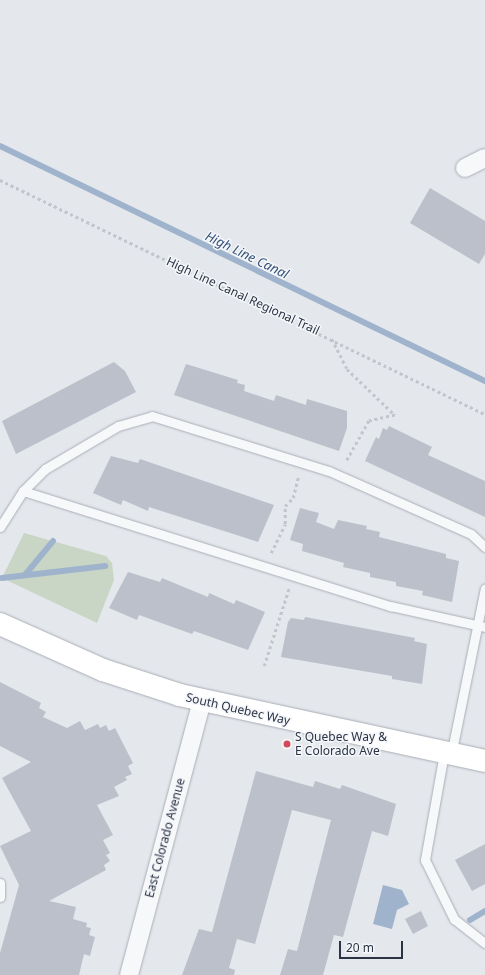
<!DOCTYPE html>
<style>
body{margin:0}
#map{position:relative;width:485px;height:975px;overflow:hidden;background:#e4e7ec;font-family:"Noto Sans",sans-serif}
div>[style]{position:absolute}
.green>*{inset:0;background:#c9d6c5}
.water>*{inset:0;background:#9fb4cc}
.stream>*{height:6px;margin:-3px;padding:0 3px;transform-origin:3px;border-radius:3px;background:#9fb4cc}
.building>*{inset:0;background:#bbc0ca}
.path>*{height:2.5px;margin-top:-1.25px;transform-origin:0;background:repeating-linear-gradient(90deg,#c2c5cb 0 3px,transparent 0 6px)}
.roads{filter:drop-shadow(0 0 1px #a9aeb7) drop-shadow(0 0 1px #a9aeb7)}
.lane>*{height:9px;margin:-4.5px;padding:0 4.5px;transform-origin:4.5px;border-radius:4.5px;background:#f7f8fa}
.street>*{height:18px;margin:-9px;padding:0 9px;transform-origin:9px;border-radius:9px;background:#f7f8fa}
.secondary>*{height:22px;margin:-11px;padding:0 11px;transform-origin:11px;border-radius:11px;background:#fff}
.dots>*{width:11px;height:11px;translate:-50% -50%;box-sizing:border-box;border:2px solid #f4f6f9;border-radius:50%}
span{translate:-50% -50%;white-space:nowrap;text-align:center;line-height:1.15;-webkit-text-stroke:3px #f4f6f9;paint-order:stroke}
.street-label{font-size:12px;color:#2b3445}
.poi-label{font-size:12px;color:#2b3445}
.left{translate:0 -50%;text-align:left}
.water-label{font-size:13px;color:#34527a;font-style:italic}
.scale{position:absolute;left:339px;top:941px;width:64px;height:18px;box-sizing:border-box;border:2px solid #2b3445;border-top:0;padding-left:5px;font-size:12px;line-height:14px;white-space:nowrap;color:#2b3445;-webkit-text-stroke:3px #f4f6f9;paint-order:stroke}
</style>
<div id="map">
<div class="green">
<div style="clip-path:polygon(24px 533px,106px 556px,112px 563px,114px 580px,97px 623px,2px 578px)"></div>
</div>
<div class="water">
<div style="clip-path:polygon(383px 885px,402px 890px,409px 904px,397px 910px,392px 929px,373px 924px)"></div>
</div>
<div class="stream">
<div style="left:0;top:146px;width:539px;rotate:25.85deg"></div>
<div style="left:25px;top:575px;width:44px;rotate:-50.5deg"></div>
<div style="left:2px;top:578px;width:104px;rotate:-6.6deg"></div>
<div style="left:470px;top:920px;width:17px;rotate:-31deg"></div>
</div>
<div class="building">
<div style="clip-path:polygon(430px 188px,485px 221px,485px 254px,479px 264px,410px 223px)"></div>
<div style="clip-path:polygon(114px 362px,125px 371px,136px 392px,16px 454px,2px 421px)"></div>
<div style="clip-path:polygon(186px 364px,238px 380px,237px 383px,245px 385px,244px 391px,274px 401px,276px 395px,306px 405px,307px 399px,347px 411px,347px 428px,339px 451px,174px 395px)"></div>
<div style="clip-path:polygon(389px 426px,432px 447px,428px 455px,485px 481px,485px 517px,365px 461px,376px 437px,379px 439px,383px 428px,387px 430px)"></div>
<div style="clip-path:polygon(111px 456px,138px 463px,140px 459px,274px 505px,258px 542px,149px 507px,148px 511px,123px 500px,121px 505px,93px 493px)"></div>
<div style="clip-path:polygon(300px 508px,319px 513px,316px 522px,334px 529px,338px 520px,367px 526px,366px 529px,380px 532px,379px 537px,446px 554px,446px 558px,459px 561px,452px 602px,422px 595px,423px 591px,396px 586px,396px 582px,370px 577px,370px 573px,343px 567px,344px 563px,302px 551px,303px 544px,290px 540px)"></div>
<div style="clip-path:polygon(128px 572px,160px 582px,162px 578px,208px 597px,209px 593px,234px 604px,236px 600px,265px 612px,248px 650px,194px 631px,192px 634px,139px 615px,137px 620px,109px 608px)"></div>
<div style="clip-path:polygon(305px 617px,415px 638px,414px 641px,427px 644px,422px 684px,392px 679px,392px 676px,281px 657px,288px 622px,291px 618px,304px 620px)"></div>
<div style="clip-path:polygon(0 682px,41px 703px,39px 708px,46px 712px,43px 717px,67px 728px,80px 721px,85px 730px,98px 724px,100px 728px,106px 725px,109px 731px,115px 728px,133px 763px,128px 766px,132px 774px,125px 777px,127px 780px,114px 787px,119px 796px,97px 805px,113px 835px,103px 840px,110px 853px,106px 855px,110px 861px,104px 865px,106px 870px,49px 901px,76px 907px,73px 919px,87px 923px,86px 927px,91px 928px,89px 935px,95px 937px,90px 956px,84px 954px,79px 975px,0 975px,0 953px,19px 885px,0 846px,31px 831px,2px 778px,31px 762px,0 746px)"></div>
<div style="clip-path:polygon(256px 771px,313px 787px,315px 781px,340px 789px,342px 785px,396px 804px,388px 836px,372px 831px,343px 937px,334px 935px,323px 975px,280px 975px,288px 949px,297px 951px,331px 820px,292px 810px,255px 944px,237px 939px,229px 968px,235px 970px,234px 975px,182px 975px,199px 929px,212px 932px)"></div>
<div style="clip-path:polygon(485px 844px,485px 884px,472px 891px,455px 860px)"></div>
<div style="clip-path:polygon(421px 911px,428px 926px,413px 934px,405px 919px)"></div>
</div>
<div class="path">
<div style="left:0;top:180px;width:538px;rotate:25.76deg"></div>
<div style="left:332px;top:339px;width:34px;rotate:63deg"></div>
<div style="left:347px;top:369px;width:66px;rotate:43.8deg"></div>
<div style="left:395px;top:415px;width:27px;rotate:167deg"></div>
<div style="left:369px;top:421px;width:47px;rotate:119.3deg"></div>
<div style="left:271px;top:553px;width:32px;rotate:-64deg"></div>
<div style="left:285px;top:524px;width:18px;rotate:-90deg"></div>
<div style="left:285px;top:506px;width:11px;rotate:-45deg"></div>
<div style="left:293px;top:498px;width:21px;rotate:-76deg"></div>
<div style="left:264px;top:666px;width:82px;rotate:-72.2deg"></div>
</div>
<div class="roads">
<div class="lane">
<div style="left:23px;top:491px;width:386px;rotate:17.4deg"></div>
<div style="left:391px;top:606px;width:96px;rotate:12.6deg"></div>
<div style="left:0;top:527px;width:43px;rotate:-57.4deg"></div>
<div style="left:23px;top:491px;width:31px;rotate:-45deg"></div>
<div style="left:45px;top:469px;width:85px;rotate:-30.5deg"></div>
<div style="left:118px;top:426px;width:35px;rotate:-16deg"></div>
<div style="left:152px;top:416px;width:185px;rotate:17.3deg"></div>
<div style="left:329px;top:471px;width:155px;rotate:23.9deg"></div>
<div style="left:471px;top:534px;width:19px;rotate:43deg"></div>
<div style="left:444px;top:753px;width:109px;rotate:100.1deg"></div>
<div style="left:425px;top:860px;width:66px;rotate:63.8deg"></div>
<div style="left:454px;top:919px;width:39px;rotate:38deg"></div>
<div style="left:451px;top:755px;width:170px;rotate:-78.5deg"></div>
<div style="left:0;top:883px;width:14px;rotate:90deg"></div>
</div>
<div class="street">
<div style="left:465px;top:168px;width:22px;rotate:-27deg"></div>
<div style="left:129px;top:975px;width:284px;rotate:-75.1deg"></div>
</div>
<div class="secondary">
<div style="left:0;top:624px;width:113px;rotate:24.1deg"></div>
<div style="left:103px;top:670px;width:81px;rotate:18deg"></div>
<div style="left:180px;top:695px;width:312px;rotate:12.2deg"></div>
</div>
</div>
<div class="dots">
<div style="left:287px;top:744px;background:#d1495b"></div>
</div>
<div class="street-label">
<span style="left:243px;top:296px;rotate:25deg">High Line Canal Regional Trail</span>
<span style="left:238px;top:709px;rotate:13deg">South Quebec Way</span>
<span style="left:165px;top:838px;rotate:-75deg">East Colorado Avenue</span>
</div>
<div class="poi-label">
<span class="left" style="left:295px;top:744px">S Quebec Way &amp;<br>E Colorado Ave</span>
</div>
<div class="water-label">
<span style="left:247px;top:255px;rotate:26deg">High Line Canal</span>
</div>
<div class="scale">20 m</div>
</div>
